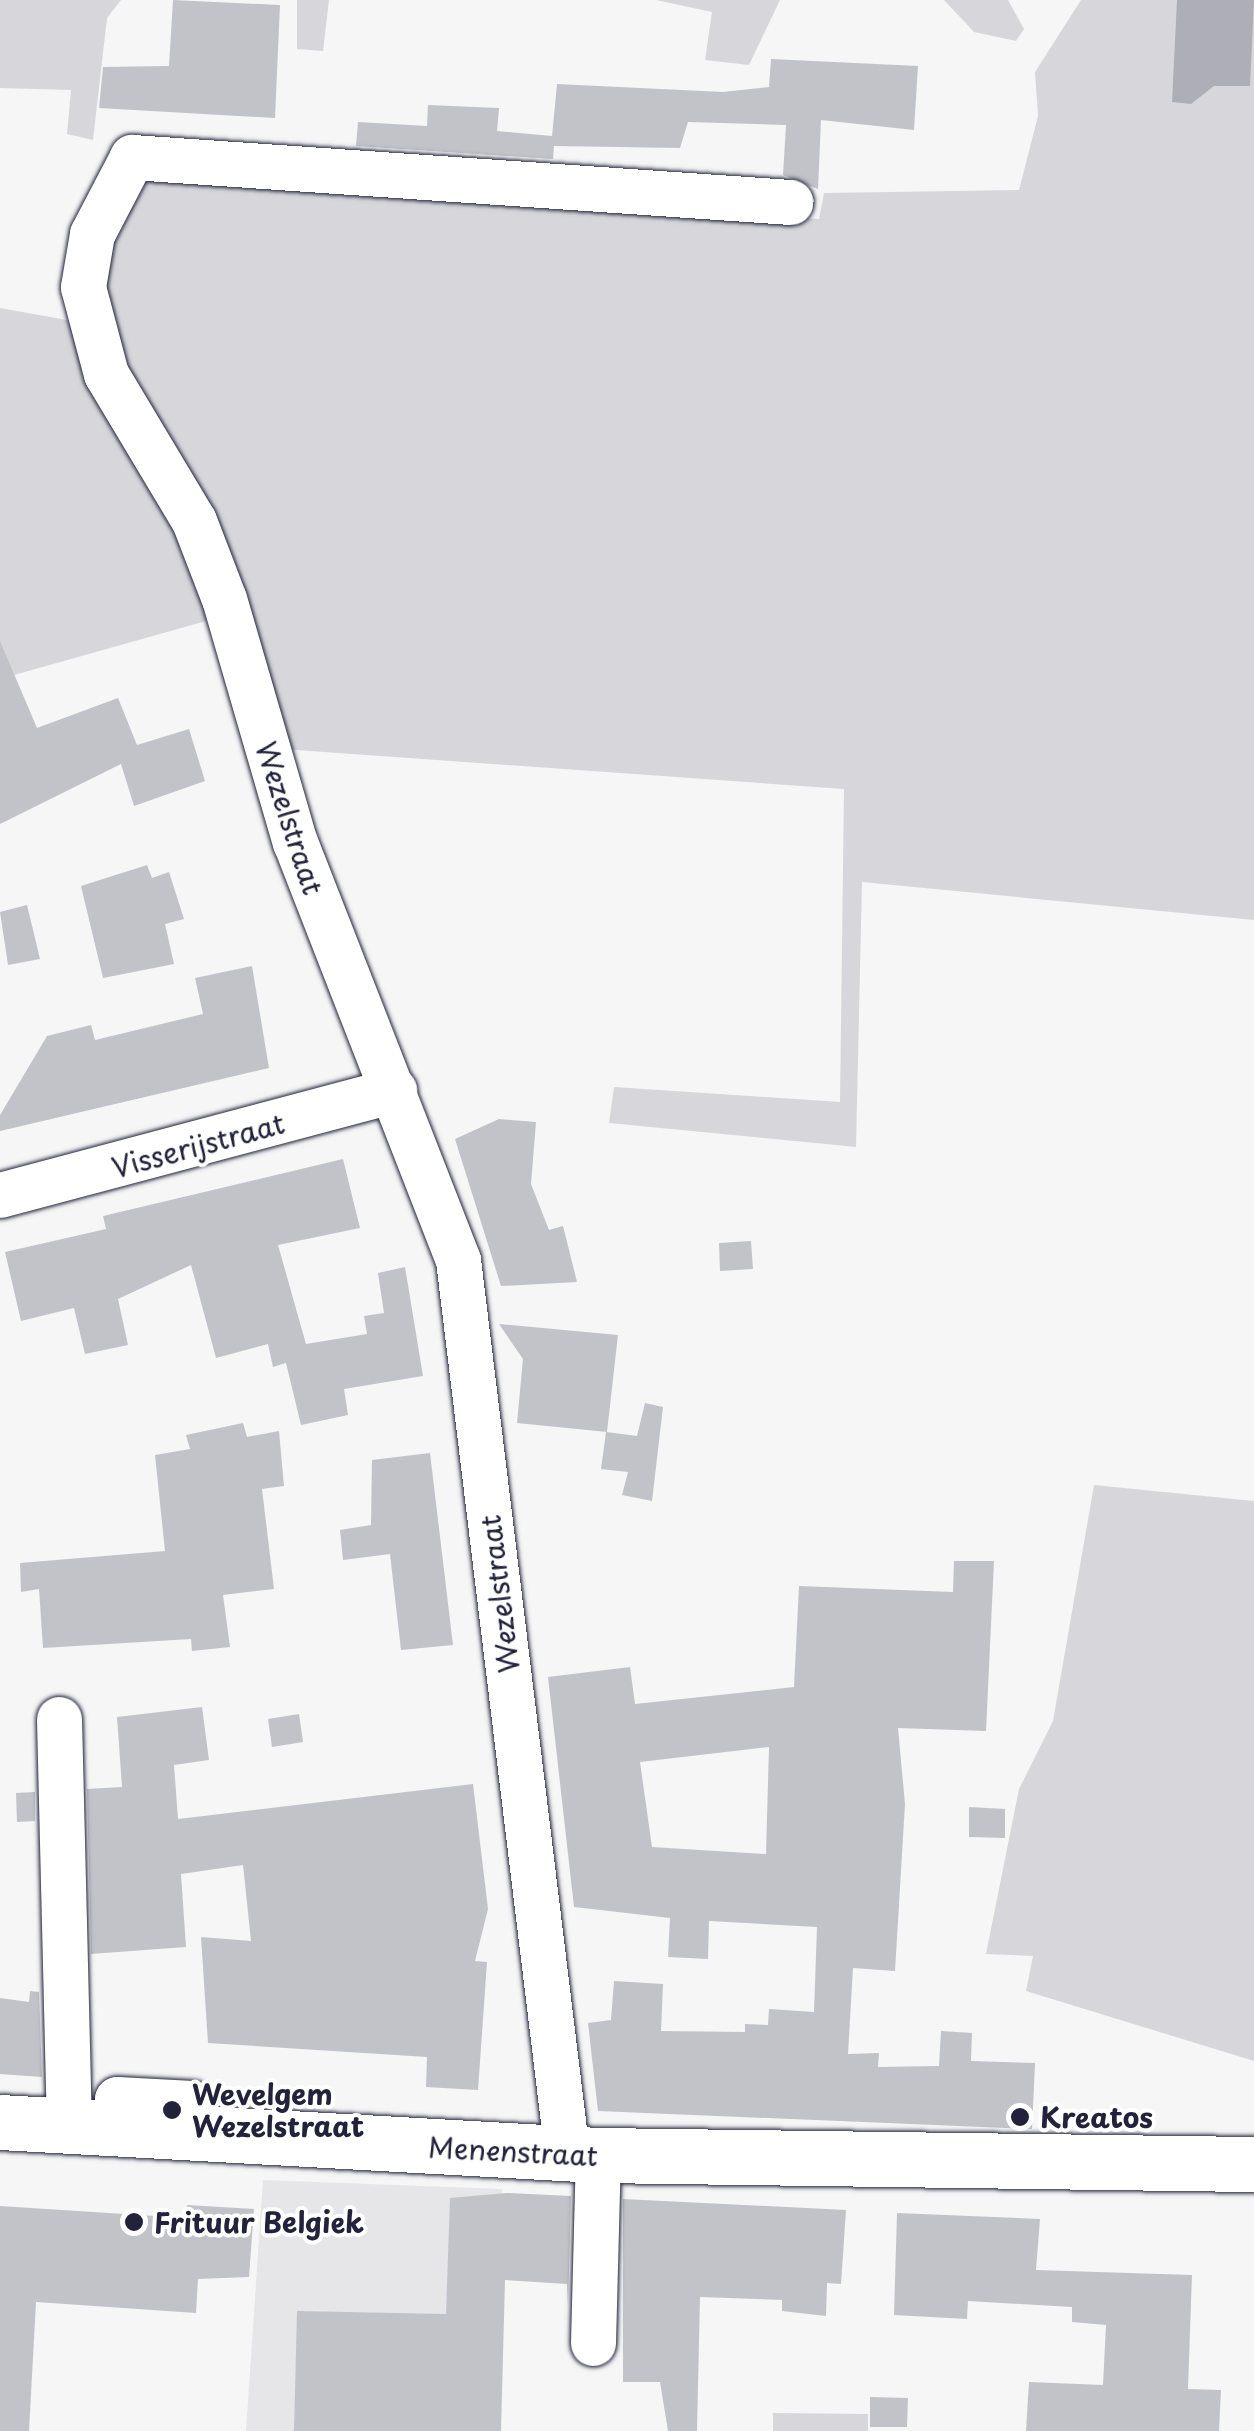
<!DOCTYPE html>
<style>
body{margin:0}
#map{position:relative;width:1254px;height:2431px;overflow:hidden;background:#f6f6f7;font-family:"Playpen Sans",sans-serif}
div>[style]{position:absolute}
.built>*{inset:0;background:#e6e6e9}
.green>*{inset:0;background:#d7d7db}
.water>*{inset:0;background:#aeaeb7}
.building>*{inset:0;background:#c2c2c9}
.roads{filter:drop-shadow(0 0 2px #22223b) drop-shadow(0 0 2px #22223b)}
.minor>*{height:45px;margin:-22.5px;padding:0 22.5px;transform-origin:22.5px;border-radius:22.5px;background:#fff}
.major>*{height:55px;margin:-27.5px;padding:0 27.5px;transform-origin:27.5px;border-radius:27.5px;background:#fff}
.dots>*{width:28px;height:28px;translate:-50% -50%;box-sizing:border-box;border:5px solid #fff;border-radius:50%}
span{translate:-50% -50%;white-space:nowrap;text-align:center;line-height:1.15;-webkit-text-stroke:8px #fff;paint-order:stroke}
.street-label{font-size:28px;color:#22223b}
.poi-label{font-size:28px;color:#22223b;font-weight:700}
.left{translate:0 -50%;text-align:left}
</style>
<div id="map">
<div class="built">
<div style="clip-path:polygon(263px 2180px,502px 2189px,494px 2431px,246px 2431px)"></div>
</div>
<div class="green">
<div style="clip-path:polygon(0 0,121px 0,107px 18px,93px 140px,67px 134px,71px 90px,0 88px)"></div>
<div style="clip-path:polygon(297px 0,329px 0,323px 51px,297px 49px)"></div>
<div style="clip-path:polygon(656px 0,780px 0,749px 65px,705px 60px,712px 12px)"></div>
<div style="clip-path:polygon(944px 0,1008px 0,1024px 29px,1016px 41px,974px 32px)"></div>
<div style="clip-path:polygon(1081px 0,1254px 0,1254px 920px,862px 882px,856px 1147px,609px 1123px,614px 1087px,840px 1102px,844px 789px,282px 749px,137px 419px,100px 287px,132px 175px,819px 219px,824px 193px,1019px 190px,1038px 116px,1035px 72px)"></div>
<div style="clip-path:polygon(0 308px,67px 320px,203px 579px,206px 621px,0 679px)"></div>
<div style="clip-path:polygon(1094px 1485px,1254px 1501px,1254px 2061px,1026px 1991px,1033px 1956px,986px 1954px,1019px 1789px,1053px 1721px)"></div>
<div style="clip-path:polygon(773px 2413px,868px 2414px,868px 2431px,773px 2431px)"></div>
</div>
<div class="water">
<div style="clip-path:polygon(1177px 0,1254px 0,1250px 86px,1214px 86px,1191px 104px,1172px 102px)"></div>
</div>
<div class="building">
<div style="clip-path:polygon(173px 0,280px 5px,275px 118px,99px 108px,103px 67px,169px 66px)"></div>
<div style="clip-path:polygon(771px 59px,918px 66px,914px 130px,821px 120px,818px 189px,783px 175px,786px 125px,688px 122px,680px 148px,554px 146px,553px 159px,356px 146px,358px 122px,427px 126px,428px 105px,499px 108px,497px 131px,552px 136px,557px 84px,723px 92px,769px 87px)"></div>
<div style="clip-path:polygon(0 641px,37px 728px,118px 698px,137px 745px,189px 729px,205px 781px,134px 806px,121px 764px,0 824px)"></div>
<div style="clip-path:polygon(147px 865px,152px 878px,169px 872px,184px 919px,165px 924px,174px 964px,103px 978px,81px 886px)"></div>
<div style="clip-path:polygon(27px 905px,40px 959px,8px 965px,0 912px)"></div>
<div style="clip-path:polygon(252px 966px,269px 1068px,0 1131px,0 1115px,47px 1036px,91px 1025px,95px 1040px,203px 1014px,195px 978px)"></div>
<div style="clip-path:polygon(499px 1119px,536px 1122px,531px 1184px,549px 1230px,563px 1226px,577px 1282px,501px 1286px,455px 1139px)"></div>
<div style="clip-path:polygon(343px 1159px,360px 1228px,278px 1245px,306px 1344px,367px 1334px,364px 1316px,384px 1313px,378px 1273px,405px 1267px,423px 1376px,344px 1389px,348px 1415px,301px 1425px,286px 1363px,273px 1367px,268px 1344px,216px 1358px,191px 1265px,118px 1299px,128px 1345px,85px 1354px,74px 1308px,21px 1321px,5px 1252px,106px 1229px,103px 1216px)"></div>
<div style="clip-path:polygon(751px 1241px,753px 1269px,720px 1271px,719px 1243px)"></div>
<div style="clip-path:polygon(499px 1324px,618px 1335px,607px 1432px,517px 1423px,523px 1359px)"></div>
<div style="clip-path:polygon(645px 1403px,663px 1407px,652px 1501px,622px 1495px,628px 1472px,601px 1469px,606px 1432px,637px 1436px)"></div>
<div style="clip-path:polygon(243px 1423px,247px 1437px,279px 1431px,284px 1486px,262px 1489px,274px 1589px,223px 1595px,230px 1647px,192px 1651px,191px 1639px,43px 1648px,39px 1589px,21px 1592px,20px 1563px,165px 1551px,155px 1455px,190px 1449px,186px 1435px)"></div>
<div style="clip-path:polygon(430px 1453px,453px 1645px,401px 1650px,390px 1554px,343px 1560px,340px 1530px,371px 1525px,372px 1460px)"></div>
<div style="clip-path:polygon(evenodd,954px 1561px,994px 1561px,986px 1731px,898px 1728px,905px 1804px,895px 1971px,853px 1968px,848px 2054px,879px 2053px,878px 2067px,939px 2066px,941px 2031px,972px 2033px,971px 2061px,1035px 2063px,1032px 2129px,598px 2111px,588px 2023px,611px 2020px,614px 1981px,663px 1984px,661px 2031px,745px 2032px,745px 2024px,768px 2025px,769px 2009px,814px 2012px,817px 1927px,709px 1921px,708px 1959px,668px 1957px,670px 1918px,574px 1907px,548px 1677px,630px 1667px,635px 1704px,794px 1687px,799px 1586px,953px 1592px,954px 1561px,769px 1747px,766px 1854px,652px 1847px,640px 1762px,769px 1747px)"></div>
<div style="clip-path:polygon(202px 1707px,209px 1760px,174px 1765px,178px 1819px,473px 1784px,488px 1909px,475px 1961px,487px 1962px,478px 2090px,426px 2087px,427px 2057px,208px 2043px,201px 1937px,251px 1941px,243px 1865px,181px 1874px,186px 1947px,91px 1954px,87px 1789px,122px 1787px,117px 1717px)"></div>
<div style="clip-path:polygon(299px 1714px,303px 1742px,272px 1747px,268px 1719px)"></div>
<div style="clip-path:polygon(35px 1792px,35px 1821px,17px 1822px,16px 1793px)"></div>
<div style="clip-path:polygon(969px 1807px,1005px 1809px,1005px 1838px,969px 1837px)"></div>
<div style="clip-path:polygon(30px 1991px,39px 1992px,42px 2077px,0 2074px,0 1998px,29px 2002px)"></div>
<div style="clip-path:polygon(507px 2193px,571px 2196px,568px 2307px,567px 2284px,505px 2280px,501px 2431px,294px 2431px,297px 2311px,446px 2314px,450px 2198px)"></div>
<div style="clip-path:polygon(623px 2199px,846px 2210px,841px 2284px,827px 2283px,826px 2316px,782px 2311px,782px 2300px,700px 2297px,697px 2431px,668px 2431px,660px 2382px,623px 2382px)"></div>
<div style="clip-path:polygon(187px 2205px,254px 2209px,249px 2277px,198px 2279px,196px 2313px,36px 2302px,29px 2431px,0 2431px,0 2206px,186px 2218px)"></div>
<div style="clip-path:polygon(897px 2213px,1040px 2219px,1036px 2270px,1192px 2275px,1188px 2389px,1221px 2390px,1219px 2431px,1026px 2431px,1029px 2382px,1103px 2385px,1106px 2325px,1072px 2322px,1072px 2307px,968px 2301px,967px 2319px,894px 2315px)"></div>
<div style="clip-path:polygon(870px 2397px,908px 2398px,907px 2427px,870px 2427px)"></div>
</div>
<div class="roads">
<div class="minor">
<div style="left:0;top:1195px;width:408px;rotate:-14.9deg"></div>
<div style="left:59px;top:1719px;width:407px;rotate:88.6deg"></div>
<div style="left:117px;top:2099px;width:75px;rotate:3.1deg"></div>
<div style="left:192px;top:2103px;width:8px;rotate:90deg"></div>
<div style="left:192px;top:2111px;width:73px;rotate:-179.2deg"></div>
<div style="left:119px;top:2110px;width:11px;rotate:-100deg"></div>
<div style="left:567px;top:2154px;width:901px;rotate:-96.95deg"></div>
<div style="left:458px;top:1260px;width:448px;rotate:-111.3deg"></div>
<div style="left:295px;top:843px;width:254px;rotate:-106.2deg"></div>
<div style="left:224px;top:599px;width:84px;rotate:-111deg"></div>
<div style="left:194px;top:521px;width:171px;rotate:-120.9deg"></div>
<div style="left:106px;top:374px;width:90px;rotate:-104.8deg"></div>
<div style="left:83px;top:287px;width:54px;rotate:-80.4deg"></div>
<div style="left:92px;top:234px;width:87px;rotate:-62.5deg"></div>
<div style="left:132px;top:157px;width:660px;rotate:3.91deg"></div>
<div style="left:593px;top:2343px;width:188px;rotate:-88.5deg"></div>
</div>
<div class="major">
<div style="left:0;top:2122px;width:599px;rotate:3.16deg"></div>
<div style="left:598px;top:2155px;width:656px;rotate:0.79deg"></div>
</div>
</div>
<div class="dots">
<div style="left:172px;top:2110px;background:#22223b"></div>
<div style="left:1020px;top:2117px;background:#22223b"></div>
<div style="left:134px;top:2222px;background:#22223b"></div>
</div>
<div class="street-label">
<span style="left:290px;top:818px;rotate:72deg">Wezelstraat</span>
<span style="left:198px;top:1145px;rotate:-15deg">Visserijstraat</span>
<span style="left:499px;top:1594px;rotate:-97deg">Wezelstraat</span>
<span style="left:513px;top:2151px;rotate:3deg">Menenstraat</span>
</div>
<div class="poi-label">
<span class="left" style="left:192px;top:2110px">Wevelgem<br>Wezelstraat</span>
<span class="left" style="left:1040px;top:2117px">Kreatos</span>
<span class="left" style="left:154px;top:2222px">Frituur Belgiek</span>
</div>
</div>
